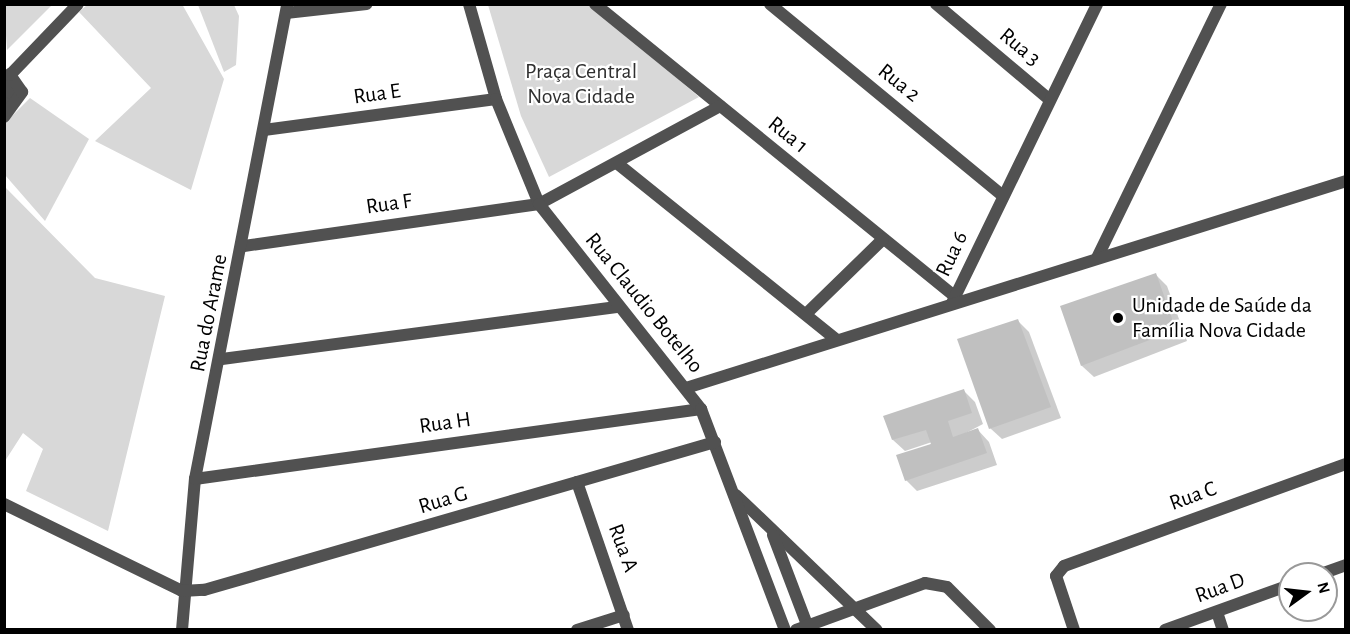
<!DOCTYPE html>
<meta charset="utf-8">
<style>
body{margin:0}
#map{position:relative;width:1350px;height:634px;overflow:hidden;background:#fff;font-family:"Alegreya Sans",sans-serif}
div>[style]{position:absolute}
.green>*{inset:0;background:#d8d8d8}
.shadow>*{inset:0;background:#0003}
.building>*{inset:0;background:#c0c0c0}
.minor>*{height:12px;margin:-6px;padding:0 6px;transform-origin:6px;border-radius:6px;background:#515151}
.tertiary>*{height:12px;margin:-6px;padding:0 6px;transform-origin:6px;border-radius:6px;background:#515151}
.dots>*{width:16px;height:16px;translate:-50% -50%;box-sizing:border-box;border:3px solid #fff;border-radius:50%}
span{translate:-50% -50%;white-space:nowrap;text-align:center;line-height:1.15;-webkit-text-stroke:4.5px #fff;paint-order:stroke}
.street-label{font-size:22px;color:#000}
.park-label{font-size:22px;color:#2f2f2f}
.poi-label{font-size:22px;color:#000}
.left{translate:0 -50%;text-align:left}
.frame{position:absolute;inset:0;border:6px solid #000;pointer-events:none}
.north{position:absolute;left:1278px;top:562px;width:60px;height:60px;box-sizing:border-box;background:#fff;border:2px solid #999;border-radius:50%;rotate:75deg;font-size:16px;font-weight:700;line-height:24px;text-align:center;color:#000}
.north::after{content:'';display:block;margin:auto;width:21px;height:27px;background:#000;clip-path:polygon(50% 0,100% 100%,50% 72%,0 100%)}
</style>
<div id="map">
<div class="green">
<div style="clip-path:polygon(182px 4px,224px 79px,191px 190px,95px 141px,151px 88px,79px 12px,87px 5px)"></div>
<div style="clip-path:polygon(4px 5px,5px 4px,52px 5px,7px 50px)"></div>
<div style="clip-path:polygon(198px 5px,234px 5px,239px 16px,236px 65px,224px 72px)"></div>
<div style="clip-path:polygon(488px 5px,592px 5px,699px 97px,549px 177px,521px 116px)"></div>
<div style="clip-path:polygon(30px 98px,89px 139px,45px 221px,5px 175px,4px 124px)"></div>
<div style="clip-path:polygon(5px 187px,95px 278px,165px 296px,108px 531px,26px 491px,43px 449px,23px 433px,5px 461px)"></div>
</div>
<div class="shadow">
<div style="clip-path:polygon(1156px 275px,1167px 286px,1187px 341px,1094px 377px,1082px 366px,1062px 307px)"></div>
<div style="clip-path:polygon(1018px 321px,1029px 332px,1061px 418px,1002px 439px,990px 428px)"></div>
<div style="clip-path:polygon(964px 391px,975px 402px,983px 424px,960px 436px,978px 430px,989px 442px,997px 465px,917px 491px,906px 480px,932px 442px,905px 451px,893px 440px,885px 417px)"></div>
</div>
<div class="building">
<div style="clip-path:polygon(1156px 273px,1176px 330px,1081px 366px,1060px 306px)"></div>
<div style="clip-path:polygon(1018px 319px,1051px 407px,989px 429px,957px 339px)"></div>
<div style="clip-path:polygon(964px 389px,972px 413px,948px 421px,953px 437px,978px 428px,987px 453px,905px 481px,896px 455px,931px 444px,926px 430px,892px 440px,883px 416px)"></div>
</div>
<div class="minor">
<div style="left:595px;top:4px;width:464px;rotate:39.1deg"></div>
<div style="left:770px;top:4px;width:301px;rotate:39.5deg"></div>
<div style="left:936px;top:4px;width:148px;rotate:40.1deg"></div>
<div style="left:286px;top:13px;width:81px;rotate:-6.4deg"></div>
<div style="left:4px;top:101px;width:11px;rotate:-49deg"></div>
<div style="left:11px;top:93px;width:19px;rotate:-93deg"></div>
<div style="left:4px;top:117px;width:31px;rotate:-54deg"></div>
<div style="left:22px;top:92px;width:21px;rotate:-125deg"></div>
<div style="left:10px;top:75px;width:98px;rotate:-46.2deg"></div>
<div style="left:264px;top:130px;width:234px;rotate:-7.6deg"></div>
<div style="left:618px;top:164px;width:280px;rotate:38.8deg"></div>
<div style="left:244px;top:246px;width:298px;rotate:-8.1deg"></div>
<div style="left:539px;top:204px;width:206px;rotate:-28.4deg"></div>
<div style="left:1097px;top:258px;width:283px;rotate:-64deg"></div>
<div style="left:952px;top:303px;width:332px;rotate:-64.1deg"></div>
<div style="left:806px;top:314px;width:107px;rotate:-44.2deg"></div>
<div style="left:222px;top:359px;width:398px;rotate:-7.5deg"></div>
<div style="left:686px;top:388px;width:692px;rotate:-17.41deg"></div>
<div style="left:195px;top:479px;width:511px;rotate:-7.88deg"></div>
<div style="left:577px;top:482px;width:157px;rotate:71deg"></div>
<div style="left:736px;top:495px;width:195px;rotate:43.8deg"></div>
<div style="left:773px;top:535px;width:102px;rotate:69.2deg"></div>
<div style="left:1321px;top:574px;width:27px;rotate:-20deg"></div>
<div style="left:1217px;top:612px;width:19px;rotate:72deg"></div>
<div style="left:182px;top:630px;width:152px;rotate:-85.1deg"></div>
<div style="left:195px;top:479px;width:484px;rotate:-79deg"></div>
<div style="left:577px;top:630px;width:49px;rotate:-17.7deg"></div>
<div style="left:796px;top:630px;width:137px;rotate:-20deg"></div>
<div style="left:925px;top:583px;width:22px;rotate:10deg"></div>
<div style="left:947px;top:587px;width:61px;rotate:45deg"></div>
<div style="left:1074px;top:630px;width:57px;rotate:-108.4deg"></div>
<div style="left:1056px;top:576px;width:13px;rotate:-51deg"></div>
<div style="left:1064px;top:566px;width:300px;rotate:-19.9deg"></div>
<div style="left:1165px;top:630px;width:133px;rotate:-19.8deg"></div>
</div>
<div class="tertiary">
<div style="left:469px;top:4px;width:99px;rotate:74.1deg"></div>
<div style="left:496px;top:99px;width:113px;rotate:67.7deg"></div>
<div style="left:539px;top:204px;width:261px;rotate:51.7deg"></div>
<div style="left:701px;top:409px;width:236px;rotate:69.2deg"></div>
<div style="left:4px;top:504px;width:198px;rotate:26deg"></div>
<div style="left:182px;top:591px;width:22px;rotate:-3deg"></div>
<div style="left:204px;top:590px;width:532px;rotate:-16.15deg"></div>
</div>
<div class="dots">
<div style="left:1118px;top:318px;background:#000"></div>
</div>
<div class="street-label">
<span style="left:1020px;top:47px;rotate:40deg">Rua 3</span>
<span style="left:899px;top:83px;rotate:39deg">Rua 2</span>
<span style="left:377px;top:94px;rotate:-8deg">Rua E</span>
<span style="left:788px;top:135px;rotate:39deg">Rua 1</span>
<span style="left:389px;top:204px;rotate:-8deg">Rua F</span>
<span style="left:952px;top:254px;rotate:-65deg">Rua 6</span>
<span style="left:644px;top:303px;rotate:51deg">Rua Claudio Botelho</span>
<span style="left:209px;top:313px;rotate:-79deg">Rua do Arame</span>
<span style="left:445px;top:423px;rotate:-8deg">Rua H</span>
<span style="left:1193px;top:496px;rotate:-20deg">Rua C</span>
<span style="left:443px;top:500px;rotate:-17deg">Rua G</span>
<span style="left:623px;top:548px;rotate:70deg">Rua A</span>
<span style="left:1220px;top:588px;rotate:-20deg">Rua D</span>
</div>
<div class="park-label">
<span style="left:581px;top:84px">Praça Central<br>Nova Cidade</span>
</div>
<div class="poi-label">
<span class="left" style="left:1132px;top:318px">Unidade de Saúde da<br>Família Nova Cidade</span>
</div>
<div class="frame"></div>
<div class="north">N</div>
</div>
